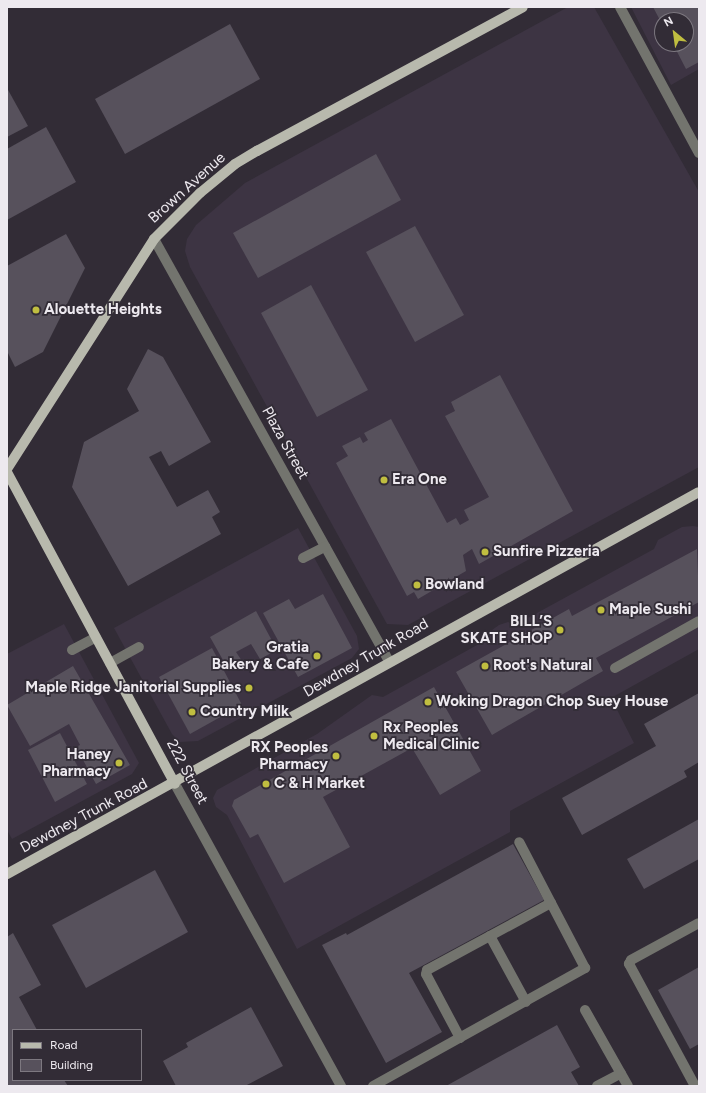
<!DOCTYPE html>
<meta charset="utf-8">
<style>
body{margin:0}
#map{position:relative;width:706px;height:1093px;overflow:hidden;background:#322c36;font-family:Figtree,sans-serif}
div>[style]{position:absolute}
.built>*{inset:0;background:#3d3443}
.building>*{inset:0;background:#57515c}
.minor>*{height:10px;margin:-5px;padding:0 5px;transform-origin:5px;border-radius:5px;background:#73746e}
.major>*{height:10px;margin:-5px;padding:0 5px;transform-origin:5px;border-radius:5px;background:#b8b9ad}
.dots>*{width:11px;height:11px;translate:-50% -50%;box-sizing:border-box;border:2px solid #322c36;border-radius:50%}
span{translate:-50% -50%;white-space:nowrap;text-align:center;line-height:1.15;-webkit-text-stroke:3.5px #322c36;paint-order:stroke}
.street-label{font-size:15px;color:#ede9ef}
.poi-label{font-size:15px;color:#ede9ef;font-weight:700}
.left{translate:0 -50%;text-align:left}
.right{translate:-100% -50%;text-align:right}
.frame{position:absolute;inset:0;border:8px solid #ede9ef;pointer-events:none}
.legend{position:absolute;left:12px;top:1029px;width:130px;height:52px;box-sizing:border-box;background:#322c36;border:1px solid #7d7880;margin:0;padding:5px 7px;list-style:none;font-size:12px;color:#ede9ef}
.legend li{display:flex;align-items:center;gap:8px;height:20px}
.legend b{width:20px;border:1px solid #7d7880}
.north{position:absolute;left:654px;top:12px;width:40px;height:40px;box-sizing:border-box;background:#322c36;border:1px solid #7d7880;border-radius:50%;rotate:331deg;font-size:11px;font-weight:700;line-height:16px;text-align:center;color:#ede9ef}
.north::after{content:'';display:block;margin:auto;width:14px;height:18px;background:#c0be40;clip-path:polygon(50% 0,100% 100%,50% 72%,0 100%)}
</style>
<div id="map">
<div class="built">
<div style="clip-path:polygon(568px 7px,594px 7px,699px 192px,699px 467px,408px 625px,387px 624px,190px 267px,185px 251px,187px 239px,196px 225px,245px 183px)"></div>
<div style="clip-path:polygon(evenodd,631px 7px,699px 7px,699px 69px,671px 85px,631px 7px,662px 20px,686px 20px,686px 44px,662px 44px,662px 20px)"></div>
<div style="clip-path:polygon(693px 526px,699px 527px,699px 649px,611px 698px,634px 743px,510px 811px,510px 832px,297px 949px,227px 815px,216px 807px,213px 798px,217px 790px,317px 734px,372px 695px,383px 697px,488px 639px,492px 630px,499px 625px,508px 622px,515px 625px,654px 549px,658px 540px,682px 527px)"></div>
<div style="clip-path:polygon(298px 528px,357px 636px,359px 649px,352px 658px,198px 741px,180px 742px,172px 734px,114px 628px)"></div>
<div style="clip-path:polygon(64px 624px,139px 763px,132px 774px,12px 839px,7px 830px,7px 654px)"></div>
</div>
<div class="building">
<div style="clip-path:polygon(653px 7px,699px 7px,699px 62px,686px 69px,673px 44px,686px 44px,686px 20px,662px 20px,662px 24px)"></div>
<div style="clip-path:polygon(230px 24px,260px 79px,125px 154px,95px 99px)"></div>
<div style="clip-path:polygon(7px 88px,28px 126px,7px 137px)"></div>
<div style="clip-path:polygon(46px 127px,76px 182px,7px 220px,7px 149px)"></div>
<div style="clip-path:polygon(376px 154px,401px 200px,258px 278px,233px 233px)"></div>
<div style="clip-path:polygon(415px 226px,464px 315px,415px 342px,366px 252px)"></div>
<div style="clip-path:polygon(66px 234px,85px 268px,43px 352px,15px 367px,7px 351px,7px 266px)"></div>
<div style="clip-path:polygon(311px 285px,368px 390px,317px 417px,261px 313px)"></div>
<div style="clip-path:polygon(148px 349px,163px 357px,211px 442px,169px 466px,161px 451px,149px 457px,177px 507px,208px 490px,220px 512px,212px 517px,221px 534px,128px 586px,72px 487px,84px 442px,139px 411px,127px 389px)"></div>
<div style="clip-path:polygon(500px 375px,573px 511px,479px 564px,472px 549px,463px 555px,466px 571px,418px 599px,414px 592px,407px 596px,336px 463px,348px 456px,342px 446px,360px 437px,363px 443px,368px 440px,364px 433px,391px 419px,447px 523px,456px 518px,460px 525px,469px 520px,464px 510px,489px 497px,445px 416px,455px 411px,451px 402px)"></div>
<div style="clip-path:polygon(697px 549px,699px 602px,596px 658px,603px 671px,492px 735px,456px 672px,569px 609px,572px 616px)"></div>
<div style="clip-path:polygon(323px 594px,352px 648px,298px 677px,263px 613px,289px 599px,295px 609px)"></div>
<div style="clip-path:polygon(256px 611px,277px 650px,260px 659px,251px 644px,236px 652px,242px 661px,228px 669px,210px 637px)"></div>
<div style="clip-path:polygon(212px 648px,242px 705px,190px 734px,159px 677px)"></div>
<div style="clip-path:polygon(73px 666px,130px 765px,96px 784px,76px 747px,80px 745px,69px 724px,30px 746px,7px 705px)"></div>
<div style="clip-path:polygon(434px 687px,481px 771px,440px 795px,412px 748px,323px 797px,350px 847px,284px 883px,258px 834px,250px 838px,232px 806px,234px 800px)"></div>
<div style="clip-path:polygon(699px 693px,699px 762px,684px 771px,687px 777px,582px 835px,562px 798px,656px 746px,644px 724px)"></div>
<div style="clip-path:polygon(60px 733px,87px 784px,55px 802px,28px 750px)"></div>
<div style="clip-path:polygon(699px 819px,699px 859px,644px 889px,627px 859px)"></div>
<div style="clip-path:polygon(513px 844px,544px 900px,409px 973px,442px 1032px,386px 1063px,322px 945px,346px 933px,347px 935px)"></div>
<div style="clip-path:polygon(155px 870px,188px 932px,86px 988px,52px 925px)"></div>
<div style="clip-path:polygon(13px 933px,41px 985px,19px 997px,37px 1030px,13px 1030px,13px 1080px,64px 1080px,68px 1086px,7px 1086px,7px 937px)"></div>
<div style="clip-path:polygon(699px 967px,699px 1044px,690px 1049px,658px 990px)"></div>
<div style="clip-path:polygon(251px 1007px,283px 1066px,245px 1086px,176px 1086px,163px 1061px,188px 1047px,186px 1043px)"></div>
<div style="clip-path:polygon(557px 1025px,580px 1067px,571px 1072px,579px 1086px,446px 1086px)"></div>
</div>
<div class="minor">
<div style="left:620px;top:7px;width:166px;rotate:61.6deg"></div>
<div style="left:154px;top:239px;width:484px;rotate:60.9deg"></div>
<div style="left:303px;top:558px;width:25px;rotate:-27deg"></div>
<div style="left:72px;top:650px;width:27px;rotate:-28deg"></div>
<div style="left:110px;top:663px;width:33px;rotate:-29deg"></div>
<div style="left:615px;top:668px;width:96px;rotate:-29.2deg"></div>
<div style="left:175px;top:784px;width:345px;rotate:61.2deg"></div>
<div style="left:490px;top:936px;width:75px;rotate:61.4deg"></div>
<div style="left:585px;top:1010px;width:87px;rotate:60.5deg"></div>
<div style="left:460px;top:1038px;width:72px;rotate:-118deg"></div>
<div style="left:426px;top:974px;width:4px;rotate:-76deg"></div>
<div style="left:427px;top:970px;width:141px;rotate:-28.4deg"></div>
<div style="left:373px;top:1086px;width:243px;rotate:-29.1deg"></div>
<div style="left:585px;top:968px;width:142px;rotate:-117.6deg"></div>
<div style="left:597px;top:1086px;width:27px;rotate:-28deg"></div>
<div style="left:695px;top:1086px;width:139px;rotate:-118.4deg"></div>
<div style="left:629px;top:964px;width:4px;rotate:-63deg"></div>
<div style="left:631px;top:960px;width:77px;rotate:-28.6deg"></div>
</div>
<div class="major">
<div style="left:7px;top:469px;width:273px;rotate:-57.4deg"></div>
<div style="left:154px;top:239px;width:65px;rotate:-45deg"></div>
<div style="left:200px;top:193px;width:45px;rotate:-39.6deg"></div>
<div style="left:235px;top:164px;width:26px;rotate:-31deg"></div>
<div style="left:257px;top:151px;width:302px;rotate:-28.4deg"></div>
<div style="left:7px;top:472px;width:354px;rotate:61.7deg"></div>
<div style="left:7px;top:874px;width:790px;rotate:-28.9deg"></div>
</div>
<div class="dots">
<div style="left:36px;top:310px;background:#c0be40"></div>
<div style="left:384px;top:480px;background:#c0be40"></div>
<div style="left:485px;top:552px;background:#c0be40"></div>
<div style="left:417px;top:585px;background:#c0be40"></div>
<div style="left:601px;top:610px;background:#c0be40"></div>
<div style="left:560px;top:630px;background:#c0be40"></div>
<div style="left:317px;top:656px;background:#c0be40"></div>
<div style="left:485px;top:666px;background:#c0be40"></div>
<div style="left:249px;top:688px;background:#c0be40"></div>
<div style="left:428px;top:702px;background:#c0be40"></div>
<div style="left:192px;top:712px;background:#c0be40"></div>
<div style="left:374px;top:736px;background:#c0be40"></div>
<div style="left:336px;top:756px;background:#c0be40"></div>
<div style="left:119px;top:763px;background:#c0be40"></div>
<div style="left:266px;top:784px;background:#c0be40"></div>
</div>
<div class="street-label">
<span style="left:187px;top:188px;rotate:-42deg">Brown Avenue</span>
<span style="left:285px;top:443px;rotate:61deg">Plaza Street</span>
<span style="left:366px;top:658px;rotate:-30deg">Dewdney Trunk Road</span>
<span style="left:187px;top:772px;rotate:62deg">222 Street</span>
<span style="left:84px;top:816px;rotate:-28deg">Dewdney Trunk Road</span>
</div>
<div class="poi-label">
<span class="left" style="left:44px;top:310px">Alouette Heights</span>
<span class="left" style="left:392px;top:480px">Era One</span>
<span class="left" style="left:493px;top:552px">Sunfire Pizzeria</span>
<span class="left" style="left:425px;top:585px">Bowland</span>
<span class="left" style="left:609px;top:610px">Maple Sushi</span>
<span class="right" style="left:552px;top:630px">BILL’S<br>SKATE SHOP</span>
<span class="right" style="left:309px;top:656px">Gratia<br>Bakery &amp; Cafe</span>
<span class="left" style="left:493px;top:666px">Root's Natural</span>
<span class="right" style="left:241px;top:688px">Maple Ridge Janitorial Supplies</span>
<span class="left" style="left:436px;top:702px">Woking Dragon Chop Suey House</span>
<span class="left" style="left:200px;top:712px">Country Milk</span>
<span class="left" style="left:383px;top:736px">Rx Peoples<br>Medical Clinic</span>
<span class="right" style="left:328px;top:756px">RX Peoples<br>Pharmacy</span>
<span class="right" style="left:111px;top:763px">Haney<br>Pharmacy</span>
<span class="left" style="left:274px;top:784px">C &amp; H Market</span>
</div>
<div class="frame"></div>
<ul class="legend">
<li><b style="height:5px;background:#b8b9ad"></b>Road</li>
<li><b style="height:11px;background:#57515c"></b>Building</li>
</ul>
<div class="north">N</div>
</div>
